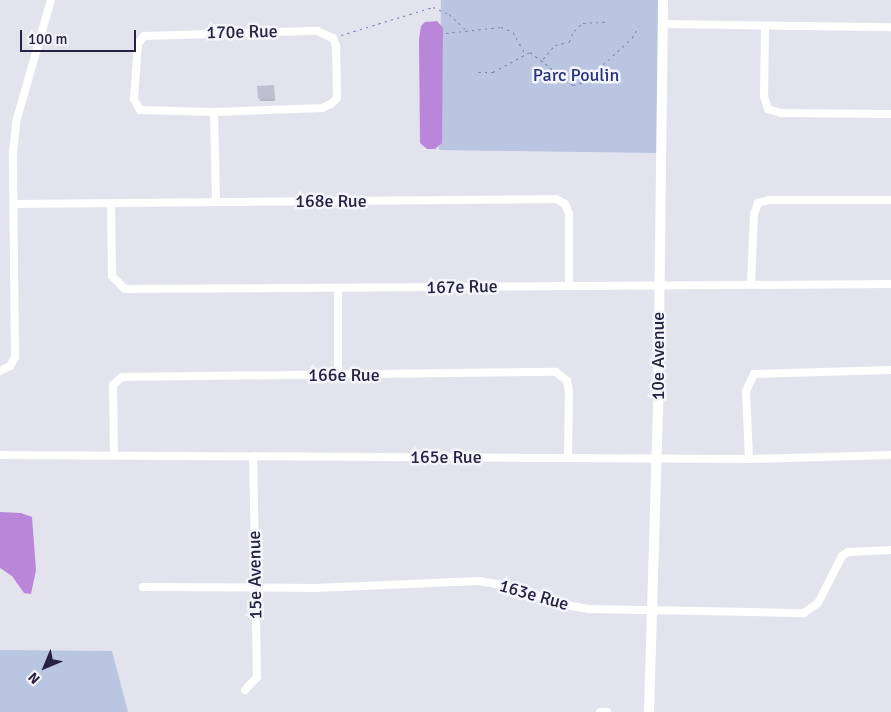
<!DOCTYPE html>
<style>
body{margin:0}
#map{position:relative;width:891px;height:712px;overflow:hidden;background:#e3e3ee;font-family:Signika,sans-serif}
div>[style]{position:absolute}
.green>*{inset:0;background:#bac5e2}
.water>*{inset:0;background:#b986d9}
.shadow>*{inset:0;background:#0003}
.building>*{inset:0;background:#bfbfd0}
.path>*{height:1px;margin-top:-0.5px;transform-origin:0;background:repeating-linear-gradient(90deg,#8880b5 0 2.5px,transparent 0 6.5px)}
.minor>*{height:8px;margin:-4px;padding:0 4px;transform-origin:4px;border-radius:4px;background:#fff}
.tertiary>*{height:10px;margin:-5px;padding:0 5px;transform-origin:5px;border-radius:5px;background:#fff}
span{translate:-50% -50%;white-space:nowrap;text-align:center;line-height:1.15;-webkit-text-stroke:5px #f4f5fa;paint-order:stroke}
.street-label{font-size:18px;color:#272142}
.park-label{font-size:18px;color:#26347e}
.north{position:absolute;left:20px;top:642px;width:50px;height:50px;-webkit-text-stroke:4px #f4f5fa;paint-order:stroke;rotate:225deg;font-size:14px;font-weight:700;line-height:20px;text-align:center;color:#272142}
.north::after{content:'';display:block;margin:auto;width:18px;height:22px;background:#272142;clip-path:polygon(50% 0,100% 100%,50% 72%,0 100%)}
.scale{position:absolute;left:20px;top:30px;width:116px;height:22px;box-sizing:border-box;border:2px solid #272142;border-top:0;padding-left:6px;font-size:15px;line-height:18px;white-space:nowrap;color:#272142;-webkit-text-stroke:4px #f4f5fa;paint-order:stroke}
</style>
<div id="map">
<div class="green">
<div style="clip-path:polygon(441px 0,663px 0,661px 153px,439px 150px)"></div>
<div style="clip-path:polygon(0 650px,112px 651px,128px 712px,0 712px)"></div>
</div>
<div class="water">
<div style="clip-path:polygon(437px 21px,443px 28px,442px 143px,435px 149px,427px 149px,420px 143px,419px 39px,421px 26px,425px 22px)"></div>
<div style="clip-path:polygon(0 512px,21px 513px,32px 517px,36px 570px,31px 594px,24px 593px,12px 576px,0 568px)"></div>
</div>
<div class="shadow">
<div style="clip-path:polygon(258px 87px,274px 87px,275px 101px,260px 101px)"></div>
</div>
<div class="building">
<div style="clip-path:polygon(274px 85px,275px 99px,258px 99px,257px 86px)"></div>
</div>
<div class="path">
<div style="left:446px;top:33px;width:55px;rotate:-6.2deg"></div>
<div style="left:501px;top:27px;width:13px;rotate:23deg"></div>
<div style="left:513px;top:32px;width:23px;rotate:61deg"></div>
<div style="left:341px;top:35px;width:96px;rotate:-16.9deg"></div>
<div style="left:433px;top:7px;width:17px;rotate:24deg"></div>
<div style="left:449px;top:14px;width:22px;rotate:43deg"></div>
<div style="left:543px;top:59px;width:18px;rotate:-49deg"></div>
<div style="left:555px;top:45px;width:14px;rotate:-12deg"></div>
<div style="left:569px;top:42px;width:12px;rotate:-66deg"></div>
<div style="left:574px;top:31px;width:12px;rotate:-42deg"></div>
<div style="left:583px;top:23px;width:22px;rotate:-3deg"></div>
<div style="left:478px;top:72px;width:15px"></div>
<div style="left:493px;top:72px;width:42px;rotate:-28.4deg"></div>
<div style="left:530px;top:52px;width:54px;rotate:37.5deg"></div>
<div style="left:573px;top:85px;width:11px;rotate:-15deg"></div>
<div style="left:584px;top:82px;width:65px;rotate:-42.5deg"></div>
<div style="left:632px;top:38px;width:14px;rotate:-60deg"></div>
</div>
<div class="minor">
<div style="left:663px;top:24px;width:228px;rotate:0.8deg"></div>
<div style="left:765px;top:28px;width:68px;rotate:90.8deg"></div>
<div style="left:764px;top:96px;width:14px;rotate:73deg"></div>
<div style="left:768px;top:109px;width:14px;rotate:17deg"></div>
<div style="left:781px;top:113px;width:110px;rotate:0.5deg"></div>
<div style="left:214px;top:112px;width:74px;rotate:-178.5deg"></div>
<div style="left:140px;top:110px;width:13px;rotate:-119deg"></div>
<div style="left:134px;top:99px;width:55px;rotate:-85.8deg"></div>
<div style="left:138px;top:44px;width:10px;rotate:-53deg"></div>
<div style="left:144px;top:36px;width:173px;rotate:-1.7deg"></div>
<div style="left:317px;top:31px;width:17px;rotate:24deg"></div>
<div style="left:333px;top:38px;width:9px;rotate:69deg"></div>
<div style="left:336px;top:46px;width:44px;rotate:88.7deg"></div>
<div style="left:337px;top:90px;width:8px;rotate:90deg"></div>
<div style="left:337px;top:98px;width:8px;rotate:135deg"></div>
<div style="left:331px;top:104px;width:10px;rotate:156deg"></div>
<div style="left:322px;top:108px;width:108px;rotate:177.9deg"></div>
<div style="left:214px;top:112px;width:90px;rotate:88.7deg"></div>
<div style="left:14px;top:204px;width:542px;rotate:-0.53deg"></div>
<div style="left:556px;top:199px;width:10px;rotate:29deg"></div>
<div style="left:565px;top:204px;width:11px;rotate:68deg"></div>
<div style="left:569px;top:214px;width:71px;rotate:90deg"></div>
<div style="left:111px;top:204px;width:72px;rotate:89.2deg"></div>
<div style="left:112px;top:276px;width:18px;rotate:45deg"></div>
<div style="left:125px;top:289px;width:766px;rotate:-0.37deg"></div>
<div style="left:751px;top:284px;width:70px;rotate:-87.5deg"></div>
<div style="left:754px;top:214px;width:12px;rotate:-70deg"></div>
<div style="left:758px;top:203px;width:11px;rotate:-15deg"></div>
<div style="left:769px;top:200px;width:122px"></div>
<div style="left:338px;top:289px;width:86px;rotate:90deg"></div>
<div style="left:0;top:371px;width:11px;rotate:-27deg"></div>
<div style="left:10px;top:366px;width:10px;rotate:-61deg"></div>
<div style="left:15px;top:357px;width:204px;rotate:-90.6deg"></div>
<div style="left:13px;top:153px;width:31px;rotate:-84deg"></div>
<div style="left:16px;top:122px;width:127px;rotate:-74deg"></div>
<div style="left:0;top:455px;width:749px;rotate:0.31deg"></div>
<div style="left:749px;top:459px;width:142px;rotate:-1.6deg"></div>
<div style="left:114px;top:455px;width:70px;rotate:-90.8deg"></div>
<div style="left:113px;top:385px;width:12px;rotate:-42deg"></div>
<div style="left:122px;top:377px;width:434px;rotate:-0.7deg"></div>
<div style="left:556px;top:372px;width:14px;rotate:39deg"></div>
<div style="left:567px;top:381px;width:11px;rotate:80deg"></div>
<div style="left:569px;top:392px;width:66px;rotate:90.9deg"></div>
<div style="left:749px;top:459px;width:68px;rotate:-92.5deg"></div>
<div style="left:746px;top:391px;width:19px;rotate:-65deg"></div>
<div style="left:754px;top:374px;width:137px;rotate:-1.7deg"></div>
<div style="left:143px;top:587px;width:173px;rotate:0.3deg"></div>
<div style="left:316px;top:588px;width:163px;rotate:-2.5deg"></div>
<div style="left:479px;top:581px;width:41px;rotate:9.9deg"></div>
<div style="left:519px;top:588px;width:41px;rotate:21.5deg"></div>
<div style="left:557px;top:603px;width:33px;rotate:11deg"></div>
<div style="left:589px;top:609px;width:215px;rotate:1.1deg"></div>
<div style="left:804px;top:613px;width:17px;rotate:-36deg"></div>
<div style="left:818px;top:603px;width:53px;rotate:-62.9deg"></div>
<div style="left:842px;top:556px;width:7px;rotate:-34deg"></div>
<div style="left:848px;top:552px;width:43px;rotate:-2.7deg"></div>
<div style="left:245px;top:690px;width:18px;rotate:-47deg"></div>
<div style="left:257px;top:677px;width:221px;rotate:-91deg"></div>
<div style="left:600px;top:712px;width:7px"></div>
</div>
<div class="tertiary">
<div style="left:649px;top:712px;width:298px;rotate:-88.3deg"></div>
<div style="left:658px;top:414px;width:414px;rotate:-89.3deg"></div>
</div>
<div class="street-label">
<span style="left:242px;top:32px;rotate:-1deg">170e Rue</span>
<span style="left:331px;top:201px">168e Rue</span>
<span style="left:462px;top:287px;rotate:-1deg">167e Rue</span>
<span style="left:658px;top:356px;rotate:-90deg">10e Avenue</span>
<span style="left:344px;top:375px">166e Rue</span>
<span style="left:446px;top:457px">165e Rue</span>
<span style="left:255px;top:575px;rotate:-91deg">15e Avenue</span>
<span style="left:534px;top:595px;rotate:16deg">163e Rue</span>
</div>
<div class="park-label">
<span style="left:576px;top:75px">Parc Poulin</span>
</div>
<div class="north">N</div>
<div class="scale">100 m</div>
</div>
